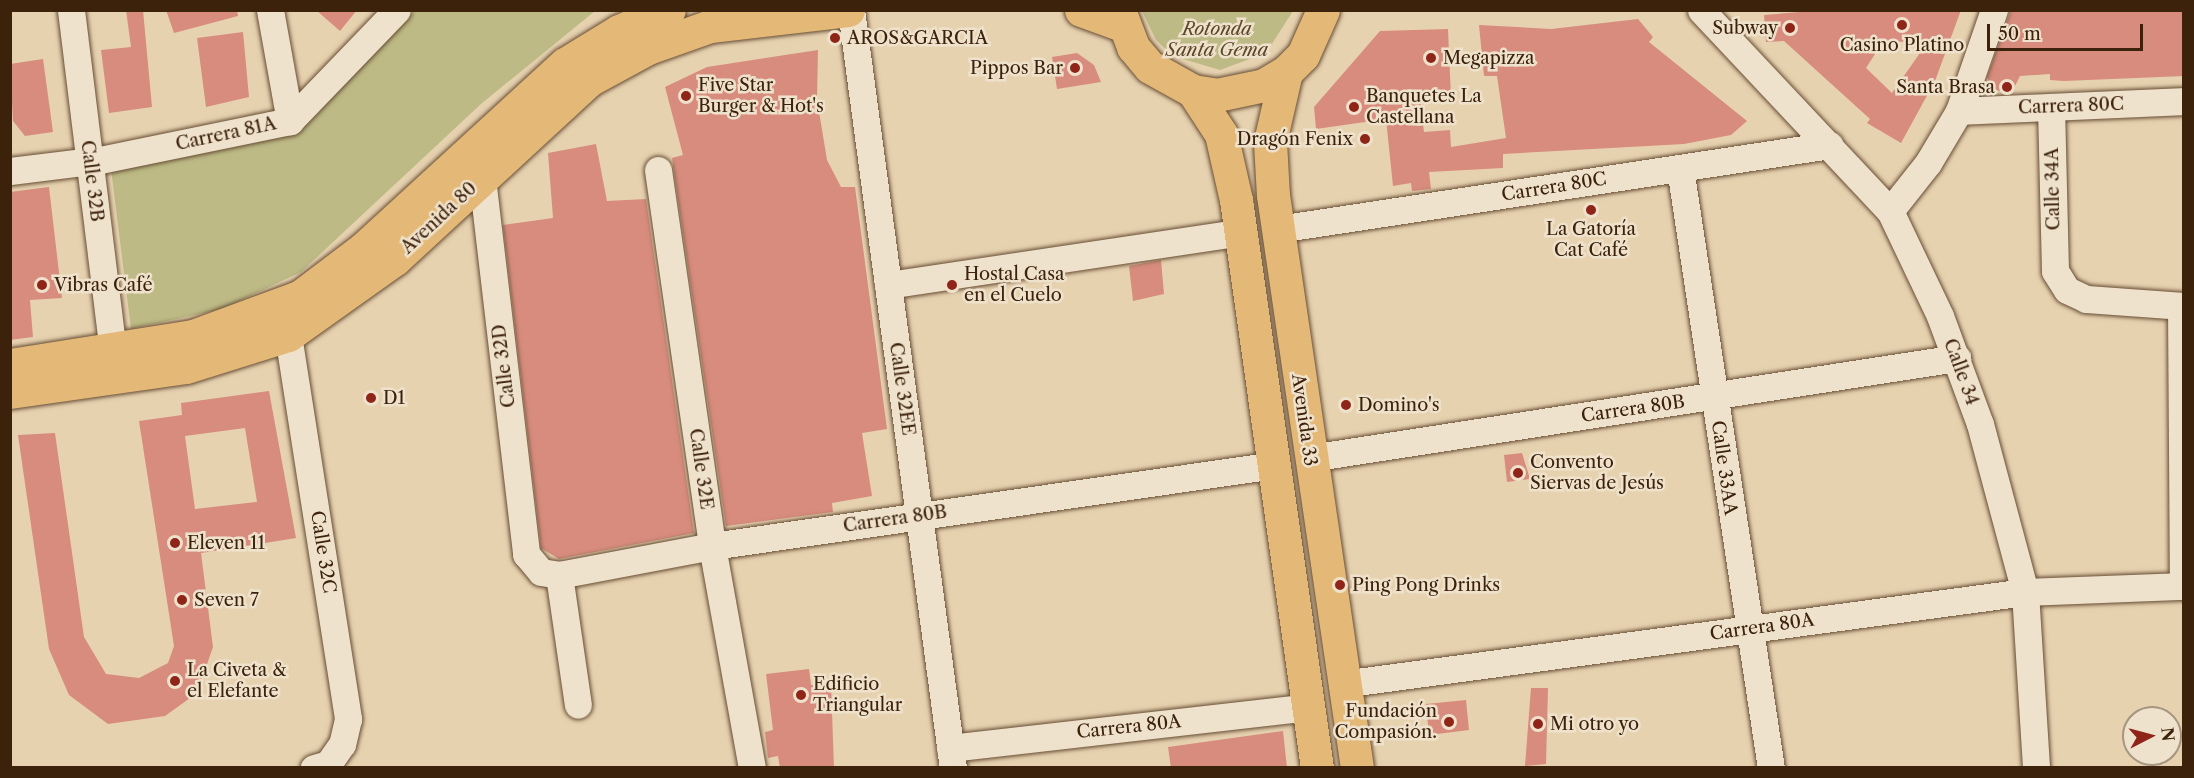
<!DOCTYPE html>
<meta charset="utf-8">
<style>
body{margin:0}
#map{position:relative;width:2194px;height:778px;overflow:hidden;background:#e7d2b0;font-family:"Libre Caslon Text",serif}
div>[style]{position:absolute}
.green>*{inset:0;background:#bdba86}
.building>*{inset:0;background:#d78c7d}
.roads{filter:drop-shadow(0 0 2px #674d34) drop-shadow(0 0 2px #674d34)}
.minor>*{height:27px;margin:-13.5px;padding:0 13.5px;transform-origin:13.5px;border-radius:13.5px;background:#efe2cc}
.major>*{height:33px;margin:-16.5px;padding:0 16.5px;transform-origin:16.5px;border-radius:16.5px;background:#e4b978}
.dots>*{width:16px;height:16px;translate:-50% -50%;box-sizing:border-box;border:3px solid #efe2cc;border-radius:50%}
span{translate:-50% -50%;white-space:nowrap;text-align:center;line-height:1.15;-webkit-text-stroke:5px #efe2cc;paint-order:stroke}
.poi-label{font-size:18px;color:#3c210b}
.right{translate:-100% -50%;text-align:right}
.left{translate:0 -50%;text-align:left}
.park-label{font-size:18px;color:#5c472a;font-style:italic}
.street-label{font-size:18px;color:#3c210b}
.frame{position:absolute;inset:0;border:12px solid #3c210b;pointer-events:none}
.north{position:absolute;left:2122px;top:706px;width:60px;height:60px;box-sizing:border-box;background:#efe2cc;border:2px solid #a7957f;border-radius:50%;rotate:84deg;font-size:16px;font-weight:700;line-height:24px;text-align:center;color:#3c210b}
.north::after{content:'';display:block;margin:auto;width:21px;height:27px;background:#8f2418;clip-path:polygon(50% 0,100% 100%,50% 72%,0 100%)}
.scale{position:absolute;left:1987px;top:24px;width:156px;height:27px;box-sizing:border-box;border:3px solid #3c210b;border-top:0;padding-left:8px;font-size:18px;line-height:21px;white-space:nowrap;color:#3c210b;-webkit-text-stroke:4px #efe2cc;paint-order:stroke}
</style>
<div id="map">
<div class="green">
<div style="clip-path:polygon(415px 11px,595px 11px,481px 104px,301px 272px,222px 309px,131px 329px,111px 169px,299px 123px)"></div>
<div style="clip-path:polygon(1142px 11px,1142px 10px,1293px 11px,1266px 53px,1220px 70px,1173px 56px,1156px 40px)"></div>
</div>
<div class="building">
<div style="clip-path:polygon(126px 10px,143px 10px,152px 107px,109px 113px,101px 50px,131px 47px)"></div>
<div style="clip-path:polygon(166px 10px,237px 10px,238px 16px,174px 33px)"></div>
<div style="clip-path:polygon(316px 10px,357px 10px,340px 31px)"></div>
<div style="clip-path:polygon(evenodd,1824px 10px,1961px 10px,1935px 81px,1901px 143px,1867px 123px,1870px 119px,1784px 41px,1766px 42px,1764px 15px,1824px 10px,1929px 40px,1892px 93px,1866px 68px,1882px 43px,1929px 40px)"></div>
<div style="clip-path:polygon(2011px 10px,2184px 10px,2184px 76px,2064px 81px,2050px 80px,2050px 74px,2020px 76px,2013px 90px,1993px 91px,1987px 77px)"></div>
<div style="clip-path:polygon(1638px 19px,1653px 37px,1649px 42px,1747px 121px,1731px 135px,1684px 144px,1503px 154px,1503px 168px,1429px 172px,1431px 189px,1412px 191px,1411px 183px,1393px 186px,1386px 119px,1316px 129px,1314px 107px,1380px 31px,1448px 29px,1451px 97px,1420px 100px,1424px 132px,1450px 130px,1451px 147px,1506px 138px,1497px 76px,1484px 76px,1479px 25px,1551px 29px)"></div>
<div style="clip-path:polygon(243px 32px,249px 97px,206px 107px,197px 38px)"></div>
<div style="clip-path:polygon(818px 50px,817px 99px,827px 160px,841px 187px,855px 187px,887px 429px,862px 433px,872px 496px,832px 503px,833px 512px,726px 526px,672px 158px,683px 155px,665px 87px,707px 67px)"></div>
<div style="clip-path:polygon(1077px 53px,1094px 65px,1101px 82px,1057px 89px,1052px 57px)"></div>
<div style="clip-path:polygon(43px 59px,53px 132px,25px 136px,13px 121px,10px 64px)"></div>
<div style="clip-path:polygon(596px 144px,607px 201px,646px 199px,694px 533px,559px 559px,541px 548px,503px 225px,553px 218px,548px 153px)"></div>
<div style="clip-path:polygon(49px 187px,62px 298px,30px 300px,33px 337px,10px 340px,10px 192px)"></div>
<div style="clip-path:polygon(1161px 260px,1164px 294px,1133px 301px,1129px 266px)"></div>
<div style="clip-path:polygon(evenodd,269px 391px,296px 538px,201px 553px,213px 647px,197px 693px,165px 716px,108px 724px,69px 695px,49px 649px,18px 435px,55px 433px,84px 637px,106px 674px,139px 678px,168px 663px,174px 646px,139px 421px,182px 415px,181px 403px,269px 391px,245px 428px,257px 502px,195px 509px,185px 436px,245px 428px)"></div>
<div style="clip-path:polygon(1522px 453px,1530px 479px,1507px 482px,1504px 455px)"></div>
<div style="clip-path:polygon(809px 669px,811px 685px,831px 683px,834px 768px,780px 768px,778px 756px,768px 758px,765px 732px,773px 730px,766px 674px)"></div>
<div style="clip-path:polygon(1531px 688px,1548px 688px,1546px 764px,1525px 766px)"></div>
<div style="clip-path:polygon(1466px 700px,1469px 730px,1429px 735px,1426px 704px)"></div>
<div style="clip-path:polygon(1283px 731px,1287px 768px,1171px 768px,1168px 747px)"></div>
</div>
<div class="roads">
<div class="minor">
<div style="left:71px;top:10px;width:344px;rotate:83deg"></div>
<div style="left:270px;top:10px;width:113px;rotate:79.8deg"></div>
<div style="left:851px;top:10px;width:765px;rotate:82.34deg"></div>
<div style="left:1701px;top:10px;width:276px;rotate:46.8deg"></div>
<div style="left:1890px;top:211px;width:116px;rotate:64.5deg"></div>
<div style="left:1940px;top:316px;width:115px;rotate:69.7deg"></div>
<div style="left:1980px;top:424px;width:174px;rotate:75deg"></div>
<div style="left:2025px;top:592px;width:176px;rotate:86.4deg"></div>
<div style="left:2051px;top:107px;width:164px;rotate:88.6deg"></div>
<div style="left:2055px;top:271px;width:22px;rotate:58deg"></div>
<div style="left:2067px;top:290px;width:21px;rotate:25deg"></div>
<div style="left:2086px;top:299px;width:98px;rotate:4.1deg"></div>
<div style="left:1959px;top:111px;width:225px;rotate:-2.5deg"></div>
<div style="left:1680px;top:168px;width:607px;rotate:81.38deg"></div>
<div style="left:658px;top:170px;width:380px;rotate:81.8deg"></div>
<div style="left:712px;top:546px;width:226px;rotate:79.8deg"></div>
<div style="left:10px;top:171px;width:91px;rotate:-7deg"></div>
<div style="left:100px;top:160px;width:194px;rotate:-11.6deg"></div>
<div style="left:290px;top:121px;width:154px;rotate:-46.1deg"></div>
<div style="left:482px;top:178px;width:379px;rotate:83.3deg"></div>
<div style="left:526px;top:554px;width:23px;rotate:50deg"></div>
<div style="left:541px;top:572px;width:18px;rotate:9deg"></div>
<div style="left:559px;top:575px;width:156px;rotate:-10.7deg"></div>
<div style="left:712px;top:546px;width:569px;rotate:-8.19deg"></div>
<div style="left:1890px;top:211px;width:61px;rotate:-51.6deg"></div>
<div style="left:1928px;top:163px;width:61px;rotate:-59.2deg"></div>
<div style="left:1959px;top:111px;width:107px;rotate:-70.9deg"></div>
<div style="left:1278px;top:229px;width:558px;rotate:-8.65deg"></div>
<div style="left:888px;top:285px;width:357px;rotate:-8.5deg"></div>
<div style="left:2181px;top:306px;width:280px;rotate:89.6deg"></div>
<div style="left:288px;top:335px;width:389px;rotate:81.1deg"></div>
<div style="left:348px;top:719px;width:26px;rotate:103deg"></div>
<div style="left:342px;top:744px;width:24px;rotate:125deg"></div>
<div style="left:328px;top:764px;width:15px;rotate:164deg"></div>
<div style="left:1310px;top:458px;width:655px;rotate:-8.79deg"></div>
<div style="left:559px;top:575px;width:131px;rotate:81.7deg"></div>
<div style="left:1342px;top:684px;width:689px;rotate:-7.67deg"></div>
<div style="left:2025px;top:592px;width:159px;rotate:-2.2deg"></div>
<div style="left:950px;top:748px;width:361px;rotate:-6.5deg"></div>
</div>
<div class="major">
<div style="left:1081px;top:10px;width:44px;rotate:20.1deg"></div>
<div style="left:1119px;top:10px;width:40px;rotate:69deg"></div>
<div style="left:1133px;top:47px;width:26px;rotate:50deg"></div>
<div style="left:1150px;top:67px;width:49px;rotate:29.2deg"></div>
<div style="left:1193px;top:91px;width:24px;rotate:9deg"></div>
<div style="left:1217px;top:95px;width:48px;rotate:-12deg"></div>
<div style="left:1264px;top:85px;width:26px;rotate:-31deg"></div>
<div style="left:1286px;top:72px;width:24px;rotate:-45deg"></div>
<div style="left:1303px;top:55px;width:49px;rotate:-66deg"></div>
<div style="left:1286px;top:72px;width:72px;rotate:102.9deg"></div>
<div style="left:1270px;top:142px;width:53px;rotate:86.8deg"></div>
<div style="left:1273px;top:195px;width:579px;rotate:81.66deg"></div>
<div style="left:1193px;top:91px;width:51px;rotate:56.9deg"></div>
<div style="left:1221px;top:134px;width:68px;rotate:77.2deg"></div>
<div style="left:1236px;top:200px;width:574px;rotate:81.88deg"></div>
<div style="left:10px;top:365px;width:185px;rotate:-9deg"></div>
<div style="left:193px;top:336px;width:115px;rotate:-20.3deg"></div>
<div style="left:301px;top:296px;width:78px;rotate:-37.2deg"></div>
<div style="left:363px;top:249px;width:274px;rotate:-42.5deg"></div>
<div style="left:565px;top:64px;width:63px;rotate:-31.4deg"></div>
<div style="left:619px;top:31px;width:54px;rotate:-22.8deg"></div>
<div style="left:10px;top:392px;width:178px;rotate:-8.1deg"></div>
<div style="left:186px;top:367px;width:107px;rotate:-17.4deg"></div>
<div style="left:288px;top:335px;width:131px;rotate:-35.4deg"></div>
<div style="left:395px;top:259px;width:264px;rotate:-42.7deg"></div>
<div style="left:589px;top:80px;width:67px;rotate:-28.5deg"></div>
<div style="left:648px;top:48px;width:66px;rotate:-19.5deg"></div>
<div style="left:710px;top:26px;width:139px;rotate:-6.6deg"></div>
</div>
</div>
<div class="dots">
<div style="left:1902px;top:25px;background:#8f2418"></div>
<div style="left:1790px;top:28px;background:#8f2418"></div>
<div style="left:835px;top:38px;background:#8f2418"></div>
<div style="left:1431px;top:58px;background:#8f2418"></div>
<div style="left:1075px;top:68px;background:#8f2418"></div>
<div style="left:2007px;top:87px;background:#8f2418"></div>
<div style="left:686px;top:96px;background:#8f2418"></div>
<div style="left:1354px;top:107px;background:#8f2418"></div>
<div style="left:1365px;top:139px;background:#8f2418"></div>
<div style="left:1591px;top:210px;background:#8f2418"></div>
<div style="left:42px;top:285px;background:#8f2418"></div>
<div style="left:952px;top:285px;background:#8f2418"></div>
<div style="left:371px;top:398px;background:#8f2418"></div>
<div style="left:1346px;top:405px;background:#8f2418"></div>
<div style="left:1518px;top:473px;background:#8f2418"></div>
<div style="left:175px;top:543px;background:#8f2418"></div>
<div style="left:1340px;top:585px;background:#8f2418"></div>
<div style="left:182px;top:600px;background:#8f2418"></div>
<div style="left:175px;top:681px;background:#8f2418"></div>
<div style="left:801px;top:695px;background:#8f2418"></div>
<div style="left:1449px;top:722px;background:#8f2418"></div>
<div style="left:1538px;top:724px;background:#8f2418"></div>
</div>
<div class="poi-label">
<span class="right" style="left:1778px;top:28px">Subway</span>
<span class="left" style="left:847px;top:38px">AROS&amp;GARCIA</span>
<span style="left:1902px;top:45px">Casino Platino</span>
<span class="left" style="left:1443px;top:58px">Megapizza</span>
<span class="right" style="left:1063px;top:68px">Pippos Bar</span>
<span class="left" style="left:698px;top:96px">Five Star<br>Burger &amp; Hot's</span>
<span class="right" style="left:1995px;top:87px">Santa Brasa</span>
<span class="left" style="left:1366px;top:107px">Banquetes La<br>Castellana</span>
<span class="right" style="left:1353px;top:139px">Dragón Fenix</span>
<span style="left:1591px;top:240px">La Gatoría<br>Cat Café</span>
<span class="left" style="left:964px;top:285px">Hostal Casa<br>en el Cuelo</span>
<span class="left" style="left:54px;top:285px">Vibras Café</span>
<span class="left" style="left:383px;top:398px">D1</span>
<span class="left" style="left:1358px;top:405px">Domino's</span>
<span class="left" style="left:1530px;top:473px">Convento<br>Siervas de Jesús</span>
<span class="left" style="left:187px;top:543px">Eleven 11</span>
<span class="left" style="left:1352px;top:585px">Ping Pong Drinks</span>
<span class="left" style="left:194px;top:600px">Seven 7</span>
<span class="left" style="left:187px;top:681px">La Civeta &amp;<br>el Elefante</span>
<span class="left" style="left:813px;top:695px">Edificio<br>Triangular</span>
<span class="right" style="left:1437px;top:722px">Fundación<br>Compasión.</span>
<span class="left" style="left:1550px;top:724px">Mi otro yo</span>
</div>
<div class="park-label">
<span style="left:1217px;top:40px">Rotonda<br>Santa Gema</span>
</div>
<div class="street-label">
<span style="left:2071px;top:106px;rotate:-2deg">Carrera 80C</span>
<span style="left:226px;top:134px;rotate:-12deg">Carrera 81A</span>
<span style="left:92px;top:181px;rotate:83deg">Calle 32B</span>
<span style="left:1554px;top:187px;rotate:-9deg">Carrera 80C</span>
<span style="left:2053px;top:189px;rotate:-91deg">Calle 34A</span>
<span style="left:439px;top:218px;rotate:-43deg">Avenida 80</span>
<span style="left:504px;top:366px;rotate:-97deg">Calle 32D</span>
<span style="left:1961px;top:372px;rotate:70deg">Calle 34</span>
<span style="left:902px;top:389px;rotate:82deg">Calle 32EE</span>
<span style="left:1633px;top:409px;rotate:-8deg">Carrera 80B</span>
<span style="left:1304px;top:420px;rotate:82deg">Avenida 33</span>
<span style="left:1724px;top:468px;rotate:82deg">Calle 33AA</span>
<span style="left:701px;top:469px;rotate:82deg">Calle 32E</span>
<span style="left:895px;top:519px;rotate:-8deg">Carrera 80B</span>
<span style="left:323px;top:552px;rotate:81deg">Calle 32C</span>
<span style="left:1762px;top:627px;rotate:-8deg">Carrera 80A</span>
<span style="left:1129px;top:727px;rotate:-6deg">Carrera 80A</span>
</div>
<div class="frame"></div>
<div class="north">N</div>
<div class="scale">50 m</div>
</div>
